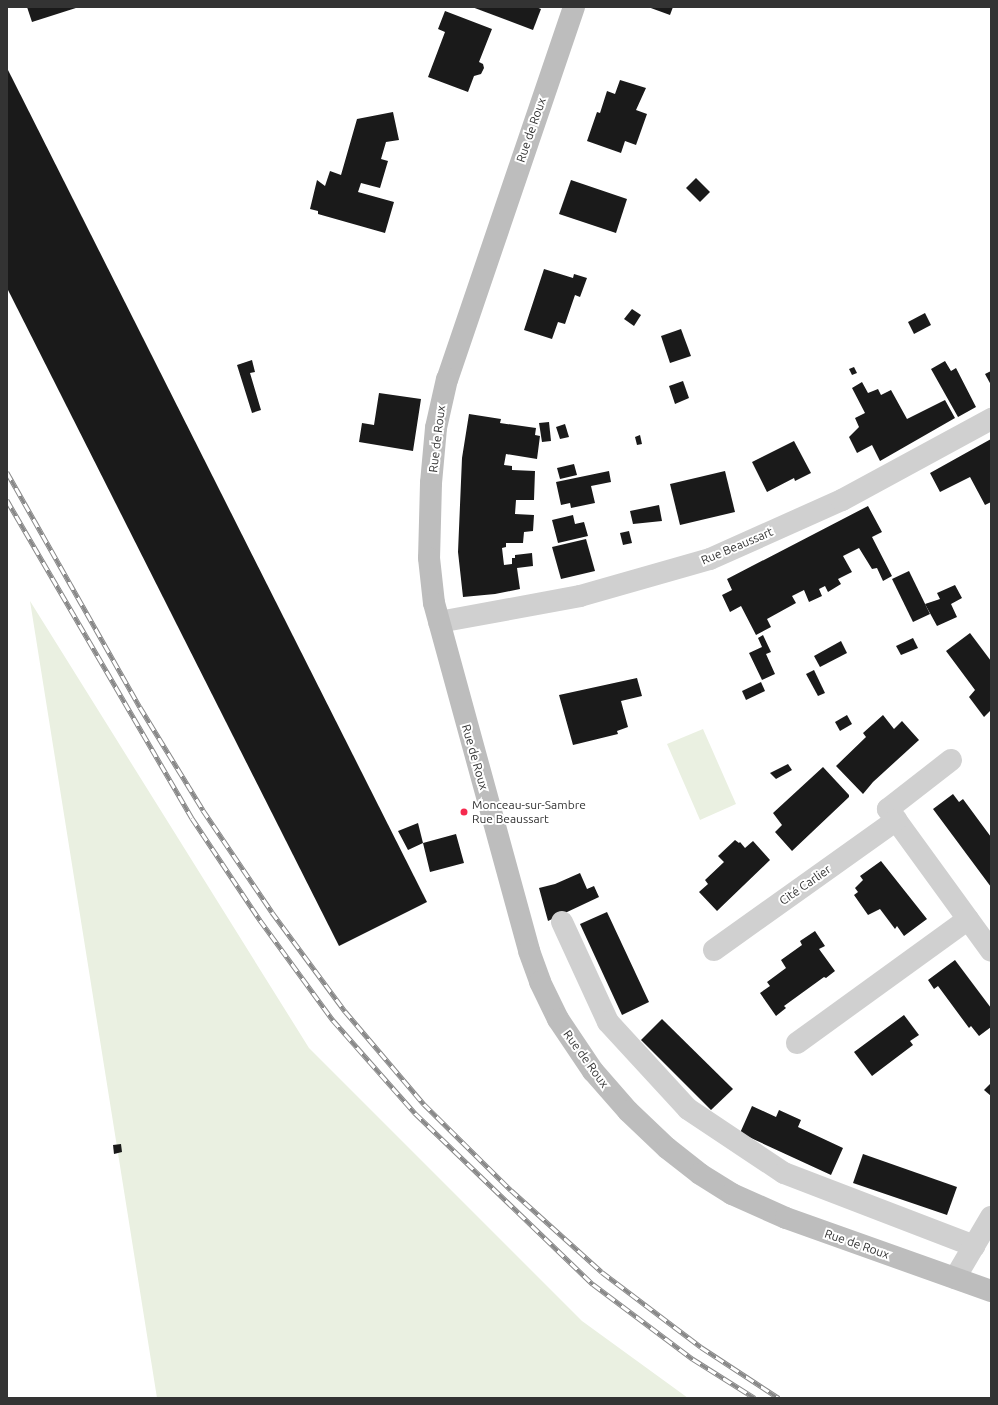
<!DOCTYPE html>
<meta charset="utf-8">
<style>
body{margin:0}
#map{position:relative;width:998px;height:1405px;overflow:hidden;background:#fff;font-family:Ubuntu,sans-serif}
div>[style]{position:absolute}
.green>*{inset:0;background:#eaf0e1}
.building>*{inset:0;background:#1a1a1a}
.minor>*{height:22px;margin:-11px;padding:0 11px;transform-origin:11px;border-radius:11px;background:#d0d0d0}
.secondary>*{height:22px;margin:-11px;padding:0 11px;transform-origin:11px;border-radius:11px;background:#bdbdbd}
.rail>*{height:4.5px;margin-top:-2.25px;transform-origin:0;background:repeating-linear-gradient(90deg,#fff 0 9px,#888 0 18px);box-sizing:border-box;border-block:1px solid #888}
.dots>*{width:11px;height:11px;translate:-50% -50%;box-sizing:border-box;border:2px solid #fff;border-radius:50%}
span{translate:-50% -50%;white-space:nowrap;text-align:center;line-height:1.15;-webkit-text-stroke:4px #fff;paint-order:stroke}
.street-label{font-size:12px;color:#333}
.poi-label{font-size:12px;color:#333}
.left{translate:0 -50%;text-align:left}
.frame{position:absolute;inset:0;border:8px solid #333;pointer-events:none}
</style>
<div id="map">
<div class="green">
<div style="clip-path:polygon(30px 601px,309px 1048px,582px 1321px,688px 1398px,157px 1398px)"></div>
<div style="clip-path:polygon(703px 729px,736px 804px,700px 820px,667px 744px)"></div>
</div>
<div class="building">
<div style="clip-path:polygon(27px 7px,79px 7px,32px 22px)"></div>
<div style="clip-path:polygon(472px 7px,536px 7px,541px 9px,533px 30px)"></div>
<div style="clip-path:polygon(648px 7px,673px 7px,670px 15px)"></div>
<div style="clip-path:polygon(445px 11px,492px 29px,479px 62px,483px 64px,484px 68px,481px 74px,474px 76px,468px 92px,428px 77px,445px 32px,438px 29px)"></div>
<div style="clip-path:polygon(7px 68px,427px 902px,339px 946px,7px 288px)"></div>
<div style="clip-path:polygon(620px 80px,646px 88px,636px 110px,647px 114px,636px 145px,625px 141px,621px 153px,587px 141px,597px 112px,600px 113px,607px 91px,615px 94px)"></div>
<div style="clip-path:polygon(393px 112px,399px 140px,386px 142px,381px 159px,388px 161px,380px 188px,361px 183px,358px 192px,394px 202px,385px 233px,318px 214px,318px 211px,310px 209px,317px 180px,325px 186px,330px 171px,341px 175px,357px 119px)"></div>
<div style="clip-path:polygon(696px 178px,710px 192px,700px 202px,686px 188px)"></div>
<div style="clip-path:polygon(571px 180px,627px 199px,616px 233px,559px 214px)"></div>
<div style="clip-path:polygon(544px 269px,573px 278px,574px 274px,587px 278px,580px 297px,575px 295px,565px 324px,558px 322px,552px 339px,524px 330px)"></div>
<div style="clip-path:polygon(632px 309px,641px 315px,634px 326px,624px 319px)"></div>
<div style="clip-path:polygon(925px 313px,931px 325px,914px 334px,908px 322px)"></div>
<div style="clip-path:polygon(681px 329px,691px 356px,670px 363px,661px 336px)"></div>
<div style="clip-path:polygon(252px 360px,255px 372px,250px 373px,261px 410px,252px 413px,237px 365px)"></div>
<div style="clip-path:polygon(945px 361px,951px 371px,956px 368px,976px 407px,958px 417px,931px 369px)"></div>
<div style="clip-path:polygon(854px 367px,857px 373px,852px 375px,849px 369px)"></div>
<div style="clip-path:polygon(991px 371px,991px 385px,985px 374px)"></div>
<div style="clip-path:polygon(683px 381px,689px 398px,675px 404px,669px 386px)"></div>
<div style="clip-path:polygon(862px 382px,868px 393px,878px 389px,881px 395px,891px 390px,907px 419px,945px 400px,955px 418px,880px 461px,872px 445px,857px 453px,849px 437px,859px 427px,855px 418px,865px 413px,852px 388px)"></div>
<div style="clip-path:polygon(379px 393px,421px 399px,413px 451px,359px 442px,362px 423px,374px 425px)"></div>
<div style="clip-path:polygon(469px 414px,501px 419px,500px 423px,536px 428px,535px 435px,540px 436px,537px 459px,506px 454px,504px 465px,512px 466px,512px 470px,535px 471px,534px 500px,516px 500px,515px 514px,534px 515px,533px 531px,524px 532px,523px 543px,506px 543px,506px 547px,502px 548px,504px 565px,512px 564px,512px 558px,515px 558px,515px 555px,532px 553px,533px 566px,517px 568px,520px 589px,495px 594px,463px 597px,458px 552px,462px 458px)"></div>
<div style="clip-path:polygon(549px 422px,551px 441px,542px 442px,539px 423px)"></div>
<div style="clip-path:polygon(565px 424px,569px 437px,560px 439px,556px 427px)"></div>
<div style="clip-path:polygon(640px 435px,642px 444px,637px 445px,635px 437px)"></div>
<div style="clip-path:polygon(991px 439px,991px 502px,985px 505px,970px 477px,940px 492px,930px 473px)"></div>
<div style="clip-path:polygon(794px 441px,811px 473px,795px 481px,794px 478px,767px 492px,752px 462px)"></div>
<div style="clip-path:polygon(574px 464px,577px 475px,560px 479px,557px 468px)"></div>
<div style="clip-path:polygon(609px 471px,611px 482px,591px 486px,595px 503px,571px 508px,570px 503px,561px 505px,556px 482px)"></div>
<div style="clip-path:polygon(725px 471px,735px 512px,680px 525px,670px 484px)"></div>
<div style="clip-path:polygon(659px 505px,662px 521px,633px 524px,630px 511px)"></div>
<div style="clip-path:polygon(868px 506px,882px 532px,872px 537px,892px 576px,883px 581px,877px 568px,872px 569px,859px 548px,843px 556px,852px 572px,838px 579px,841px 584px,828px 592px,825px 586px,819px 589px,822px 596px,809px 602px,804px 590px,792px 596px,796px 603px,767px 619px,771px 627px,756px 635px,741px 606px,730px 612px,722px 595px,732px 590px,727px 579px)"></div>
<div style="clip-path:polygon(573px 515px,575px 524px,584px 522px,588px 536px,558px 543px,552px 520px)"></div>
<div style="clip-path:polygon(629px 531px,632px 543px,623px 545px,620px 533px)"></div>
<div style="clip-path:polygon(586px 539px,595px 571px,561px 579px,552px 547px)"></div>
<div style="clip-path:polygon(909px 571px,930px 614px,913px 622px,892px 579px)"></div>
<div style="clip-path:polygon(955px 585px,962px 598px,951px 604px,957px 617px,937px 626px,925px 604px,940px 599px,937px 593px)"></div>
<div style="clip-path:polygon(970px 633px,991px 661px,991px 710px,984px 717px,969px 697px,975px 690px,946px 651px)"></div>
<div style="clip-path:polygon(763px 635px,771px 652px,766px 654px,775px 674px,762px 680px,749px 653px,762px 647px,758px 638px)"></div>
<div style="clip-path:polygon(913px 638px,918px 648px,901px 655px,896px 646px)"></div>
<div style="clip-path:polygon(841px 641px,847px 653px,820px 667px,814px 656px)"></div>
<div style="clip-path:polygon(814px 670px,825px 693px,818px 696px,806px 674px)"></div>
<div style="clip-path:polygon(637px 678px,642px 696px,621px 701px,628px 727px,617px 731px,618px 734px,573px 745px,559px 695px)"></div>
<div style="clip-path:polygon(761px 682px,765px 691px,746px 700px,742px 691px)"></div>
<div style="clip-path:polygon(847px 715px,852px 724px,840px 731px,835px 722px)"></div>
<div style="clip-path:polygon(883px 715px,894px 729px,902px 721px,919px 740px,873px 782px,863px 794px,836px 766px,866px 737px,863px 733px)"></div>
<div style="clip-path:polygon(788px 764px,792px 770px,776px 779px,770px 773px)"></div>
<div style="clip-path:polygon(823px 767px,849px 795px,849px 797px,792px 851px,775px 832px,782px 825px,773px 813px)"></div>
<div style="clip-path:polygon(953px 794px,959px 802px,963px 799px,991px 837px,991px 887px,933px 809px)"></div>
<div style="clip-path:polygon(418px 823px,423px 843px,456px 834px,464px 863px,430px 872px,423px 843px,408px 850px,398px 831px)"></div>
<div style="clip-path:polygon(735px 840px,739px 843px,740px 842px,745px 848px,753px 841px,770px 860px,717px 911px,699px 892px,708px 884px,705px 880px,724px 862px,718px 856px)"></div>
<div style="clip-path:polygon(881px 861px,927px 919px,904px 936px,897px 926px,895px 929px,880px 909px,868px 915px,854px 895px,858px 892px,855px 888px,863px 880px,860px 876px)"></div>
<div style="clip-path:polygon(580px 873px,587px 889px,594px 886px,599px 897px,548px 921px,539px 888px,555px 884px)"></div>
<div style="clip-path:polygon(607px 912px,649px 1002px,622px 1015px,580px 924px)"></div>
<div style="clip-path:polygon(815px 931px,825px 946px,819px 949px,835px 971px,826px 978px,824px 977px,784px 1006px,786px 1008px,776px 1016px,760px 993px,770px 986px,767px 982px,786px 968px,781px 960px,802px 945px,800px 941px)"></div>
<div style="clip-path:polygon(955px 960px,991px 1008px,991px 1027px,979px 1036px,971px 1026px,969px 1028px,938px 986px,934px 989px,928px 980px)"></div>
<div style="clip-path:polygon(904px 1015px,919px 1035px,910px 1041px,913px 1045px,872px 1076px,854px 1052px)"></div>
<div style="clip-path:polygon(662px 1019px,733px 1089px,711px 1110px,641px 1040px)"></div>
<div style="clip-path:polygon(991px 1083px,991px 1096px,984px 1090px)"></div>
<div style="clip-path:polygon(752px 1106px,776px 1117px,779px 1110px,801px 1120px,798px 1127px,843px 1148px,831px 1175px,740px 1133px)"></div>
<div style="clip-path:polygon(121px 1144px,122px 1152px,114px 1154px,113px 1145px)"></div>
<div style="clip-path:polygon(863px 1154px,957px 1187px,947px 1215px,853px 1183px)"></div>
</div>
<div class="minor">
<div style="left:439px;top:622px;width:143px;rotate:-10.4deg"></div>
<div style="left:580px;top:596px;width:135px;rotate:-15.9deg"></div>
<div style="left:710px;top:559px;width:145px;rotate:-24.1deg"></div>
<div style="left:842px;top:500px;width:170px;rotate:-28.5deg"></div>
<div style="left:951px;top:760px;width:80px;rotate:142.1deg"></div>
<div style="left:888px;top:809px;width:175px;rotate:54deg"></div>
<div style="left:562px;top:922px;width:110px;rotate:65.3deg"></div>
<div style="left:608px;top:1022px;width:118px;rotate:47.4deg"></div>
<div style="left:688px;top:1109px;width:115px;rotate:33.7deg"></div>
<div style="left:784px;top:1173px;width:204px;rotate:21deg"></div>
<div style="left:714px;top:950px;width:224px;rotate:-35.5deg"></div>
<div style="left:797px;top:1043px;width:211px;rotate:-35.9deg"></div>
<div style="left:955px;top:1278px;width:71px;rotate:-59.5deg"></div>
</div>
<div class="secondary">
<div style="left:574px;top:7px;width:393px;rotate:108.8deg"></div>
<div style="left:447px;top:379px;width:50px;rotate:102.7deg"></div>
<div style="left:436px;top:428px;width:55px;rotate:95.2deg"></div>
<div style="left:431px;top:483px;width:75px;rotate:91.5deg"></div>
<div style="left:429px;top:558px;width:45px;rotate:83.7deg"></div>
<div style="left:434px;top:603px;width:361px;rotate:74.7deg"></div>
<div style="left:529px;top:951px;width:33px;rotate:70deg"></div>
<div style="left:540px;top:982px;width:41px;rotate:64.1deg"></div>
<div style="left:558px;top:1019px;width:63px;rotate:56.1deg"></div>
<div style="left:593px;top:1071px;width:53px;rotate:48.8deg"></div>
<div style="left:628px;top:1111px;width:54px;rotate:43.5deg"></div>
<div style="left:667px;top:1148px;width:42px;rotate:38.2deg"></div>
<div style="left:700px;top:1174px;width:38px;rotate:32deg"></div>
<div style="left:732px;top:1194px;width:59px;rotate:24deg"></div>
<div style="left:786px;top:1218px;width:218px;rotate:19.6deg"></div>
</div>
<div class="rail">
<div style="left:7px;top:472px;width:270px;rotate:60.5deg"></div>
<div style="left:140px;top:707px;width:121px;rotate:58.5deg"></div>
<div style="left:203px;top:810px;width:123px;rotate:55.9deg"></div>
<div style="left:272px;top:912px;width:123px;rotate:53.6deg"></div>
<div style="left:345px;top:1011px;width:122px;rotate:49.7deg"></div>
<div style="left:424px;top:1104px;width:122px;rotate:44.7deg"></div>
<div style="left:511px;top:1190px;width:122px;rotate:42deg"></div>
<div style="left:602px;top:1272px;width:124px;rotate:37.1deg"></div>
<div style="left:701px;top:1347px;width:93px;rotate:33.2deg"></div>
<div style="left:7px;top:500px;width:368px;rotate:59.8deg"></div>
<div style="left:192px;top:818px;width:123px;rotate:56.3deg"></div>
<div style="left:260px;top:920px;width:124px;rotate:53.9deg"></div>
<div style="left:333px;top:1020px;width:124px;rotate:48.6deg"></div>
<div style="left:415px;top:1113px;width:247px;rotate:43.9deg"></div>
<div style="left:593px;top:1284px;width:125px;rotate:36.9deg"></div>
<div style="left:693px;top:1359px;width:73px;rotate:32.2deg"></div>
</div>
<div class="dots">
<div style="left:464px;top:812px;background:#f52a4e"></div>
</div>
<div class="street-label">
<span style="left:531px;top:130px;rotate:-71deg">Rue de Roux</span>
<span style="left:437px;top:439px;rotate:-83deg">Rue de Roux</span>
<span style="left:737px;top:546px;rotate:-23deg">Rue Beaussart</span>
<span style="left:475px;top:757px;rotate:74deg">Rue de Roux</span>
<span style="left:805px;top:885px;rotate:-35deg">Cité Carlier</span>
<span style="left:586px;top:1059px;rotate:54deg">Rue de Roux</span>
<span style="left:857px;top:1244px;rotate:19deg">Rue de Roux</span>
</div>
<div class="poi-label">
<span class="left" style="left:472px;top:812px">Monceau-sur-Sambre<br>Rue Beaussart</span>
</div>
<div class="frame"></div>
</div>
